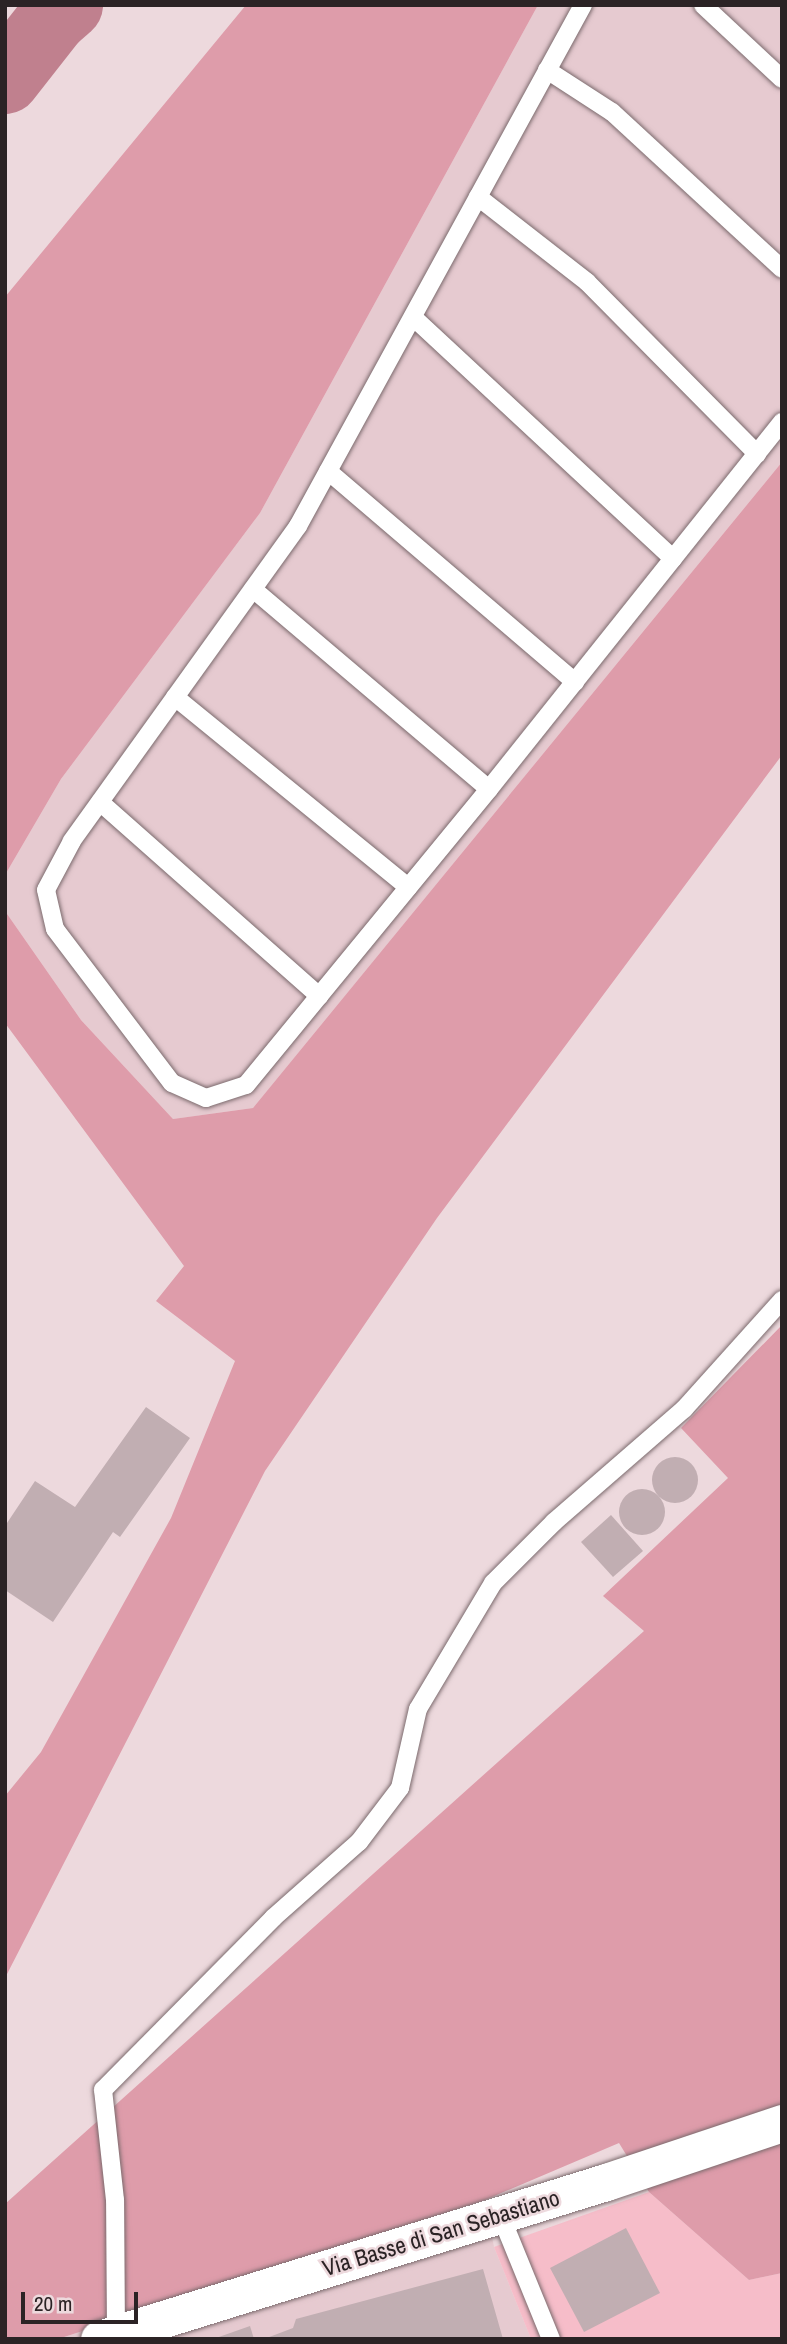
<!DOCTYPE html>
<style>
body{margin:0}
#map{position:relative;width:787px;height:2344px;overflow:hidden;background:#edd9dd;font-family:"Archivo Narrow",sans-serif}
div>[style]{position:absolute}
.built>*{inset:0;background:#e6cad0}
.green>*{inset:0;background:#f6bdc9}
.forest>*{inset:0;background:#de9caa}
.river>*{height:70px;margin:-35px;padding:0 35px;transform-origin:35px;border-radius:35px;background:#c0808e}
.building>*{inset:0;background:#c1aeb2}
.round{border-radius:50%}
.roads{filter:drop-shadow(0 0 2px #7b6a6d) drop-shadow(0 0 2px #7b6a6d)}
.lane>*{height:18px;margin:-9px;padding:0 9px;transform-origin:9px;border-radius:9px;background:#fff}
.street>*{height:37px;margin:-18.5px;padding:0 18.5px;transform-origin:18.5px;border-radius:18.5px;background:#fff}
span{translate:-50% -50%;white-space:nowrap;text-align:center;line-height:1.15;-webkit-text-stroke:5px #edd9dd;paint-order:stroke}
.street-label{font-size:23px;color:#2b2325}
.frame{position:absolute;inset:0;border:7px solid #2b2325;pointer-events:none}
.scale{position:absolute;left:21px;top:2292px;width:117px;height:32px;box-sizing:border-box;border:4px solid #2b2325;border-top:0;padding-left:9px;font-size:21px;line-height:24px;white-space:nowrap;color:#2b2325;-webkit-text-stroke:5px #edd9dd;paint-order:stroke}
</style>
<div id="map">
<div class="built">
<div style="clip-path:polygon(538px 5px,782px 5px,782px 462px,253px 1108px,173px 1119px,81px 1020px,5px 911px,5px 875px,61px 779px,260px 513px)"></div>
<div style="clip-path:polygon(485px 2200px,494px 2247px,531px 2339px,58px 2339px)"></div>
</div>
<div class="green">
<div style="clip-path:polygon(649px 2192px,749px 2280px,782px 2273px,782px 2339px,531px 2339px,494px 2247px)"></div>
</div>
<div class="forest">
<div style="clip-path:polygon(246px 5px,538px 5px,260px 513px,61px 779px,5px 875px,5px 297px)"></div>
<div style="clip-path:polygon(782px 462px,782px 755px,437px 1218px,265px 1471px,5px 1978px,5px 1796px,41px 1752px,171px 1518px,235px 1361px,156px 1301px,184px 1266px,5px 1023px,5px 911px,81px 1020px,173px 1119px,253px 1108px)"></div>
<div style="clip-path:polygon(782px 1325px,782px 2273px,749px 2280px,649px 2192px,619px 2143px,485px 2200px,58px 2339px,5px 2339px,5px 2204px,644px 1631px,603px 1596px,728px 1478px,681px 1428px)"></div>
</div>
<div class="river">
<div style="left:5px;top:79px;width:78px;rotate:-51.8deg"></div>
<div style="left:53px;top:18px;width:20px;rotate:-41deg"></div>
</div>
<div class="building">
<div style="clip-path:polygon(146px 1407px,190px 1438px,120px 1537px,113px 1532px,53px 1622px,5px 1590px,5px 1526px,35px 1481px,75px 1507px)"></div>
<div class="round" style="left:652px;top:1457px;width:46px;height:46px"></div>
<div class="round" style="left:619px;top:1489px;width:46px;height:46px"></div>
<div style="clip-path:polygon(611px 1515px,643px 1551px,613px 1577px,581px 1542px)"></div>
<div style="clip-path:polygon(626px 2228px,660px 2293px,584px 2332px,550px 2268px)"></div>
<div style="clip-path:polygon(483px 2269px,503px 2339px,264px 2339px,293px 2328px,296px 2319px)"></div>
<div style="clip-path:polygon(250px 2326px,254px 2339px,216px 2339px,216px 2338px)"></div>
</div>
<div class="roads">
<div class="lane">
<div style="left:583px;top:5px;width:594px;rotate:118.68deg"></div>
<div style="left:298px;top:526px;width:388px;rotate:125.7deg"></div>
<div style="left:72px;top:841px;width:55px;rotate:118deg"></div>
<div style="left:46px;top:890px;width:40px;rotate:77deg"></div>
<div style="left:55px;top:929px;width:193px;rotate:52.8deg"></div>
<div style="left:172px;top:1083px;width:37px;rotate:24deg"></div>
<div style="left:206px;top:1098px;width:42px;rotate:-18deg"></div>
<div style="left:246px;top:1085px;width:383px;rotate:-50.6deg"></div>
<div style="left:489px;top:789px;width:470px;rotate:-51.4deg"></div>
<div style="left:703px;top:5px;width:108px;rotate:43.1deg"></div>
<div style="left:547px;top:70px;width:77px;rotate:32.9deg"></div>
<div style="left:612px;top:112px;width:231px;rotate:42.7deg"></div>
<div style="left:478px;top:197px;width:138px;rotate:37.9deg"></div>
<div style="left:587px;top:282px;width:242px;rotate:45.3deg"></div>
<div style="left:413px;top:317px;width:355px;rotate:42.9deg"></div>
<div style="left:328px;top:471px;width:325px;rotate:40.5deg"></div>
<div style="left:253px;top:589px;width:309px;rotate:40.3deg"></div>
<div style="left:175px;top:697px;width:301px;rotate:39.2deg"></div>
<div style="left:100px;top:802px;width:293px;rotate:41.5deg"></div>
<div style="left:500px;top:2214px;width:135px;rotate:67.8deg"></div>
<div style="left:116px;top:2334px;width:134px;rotate:-90.4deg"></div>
<div style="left:115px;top:2200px;width:111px;rotate:-96.2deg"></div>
<div style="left:103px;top:2090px;width:242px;rotate:-45.3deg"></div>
<div style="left:273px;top:1918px;width:115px;rotate:-41.5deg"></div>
<div style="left:359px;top:1842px;width:68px;rotate:-52.8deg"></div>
<div style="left:400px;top:1788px;width:81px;rotate:-77.2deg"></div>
<div style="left:418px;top:1709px;width:147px;rotate:-59.2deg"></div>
<div style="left:493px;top:1583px;width:86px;rotate:-45deg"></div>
<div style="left:554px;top:1522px;width:172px;rotate:-41deg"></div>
<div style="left:684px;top:1409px;width:147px;rotate:-48deg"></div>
</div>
<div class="street">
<div style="left:99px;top:2339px;width:531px;rotate:-17.21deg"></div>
<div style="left:606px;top:2182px;width:186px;rotate:-18.5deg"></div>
</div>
</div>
<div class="street-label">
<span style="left:441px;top:2233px;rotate:-17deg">Via Basse di San Sebastiano</span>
</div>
<div class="frame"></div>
<div class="scale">20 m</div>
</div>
